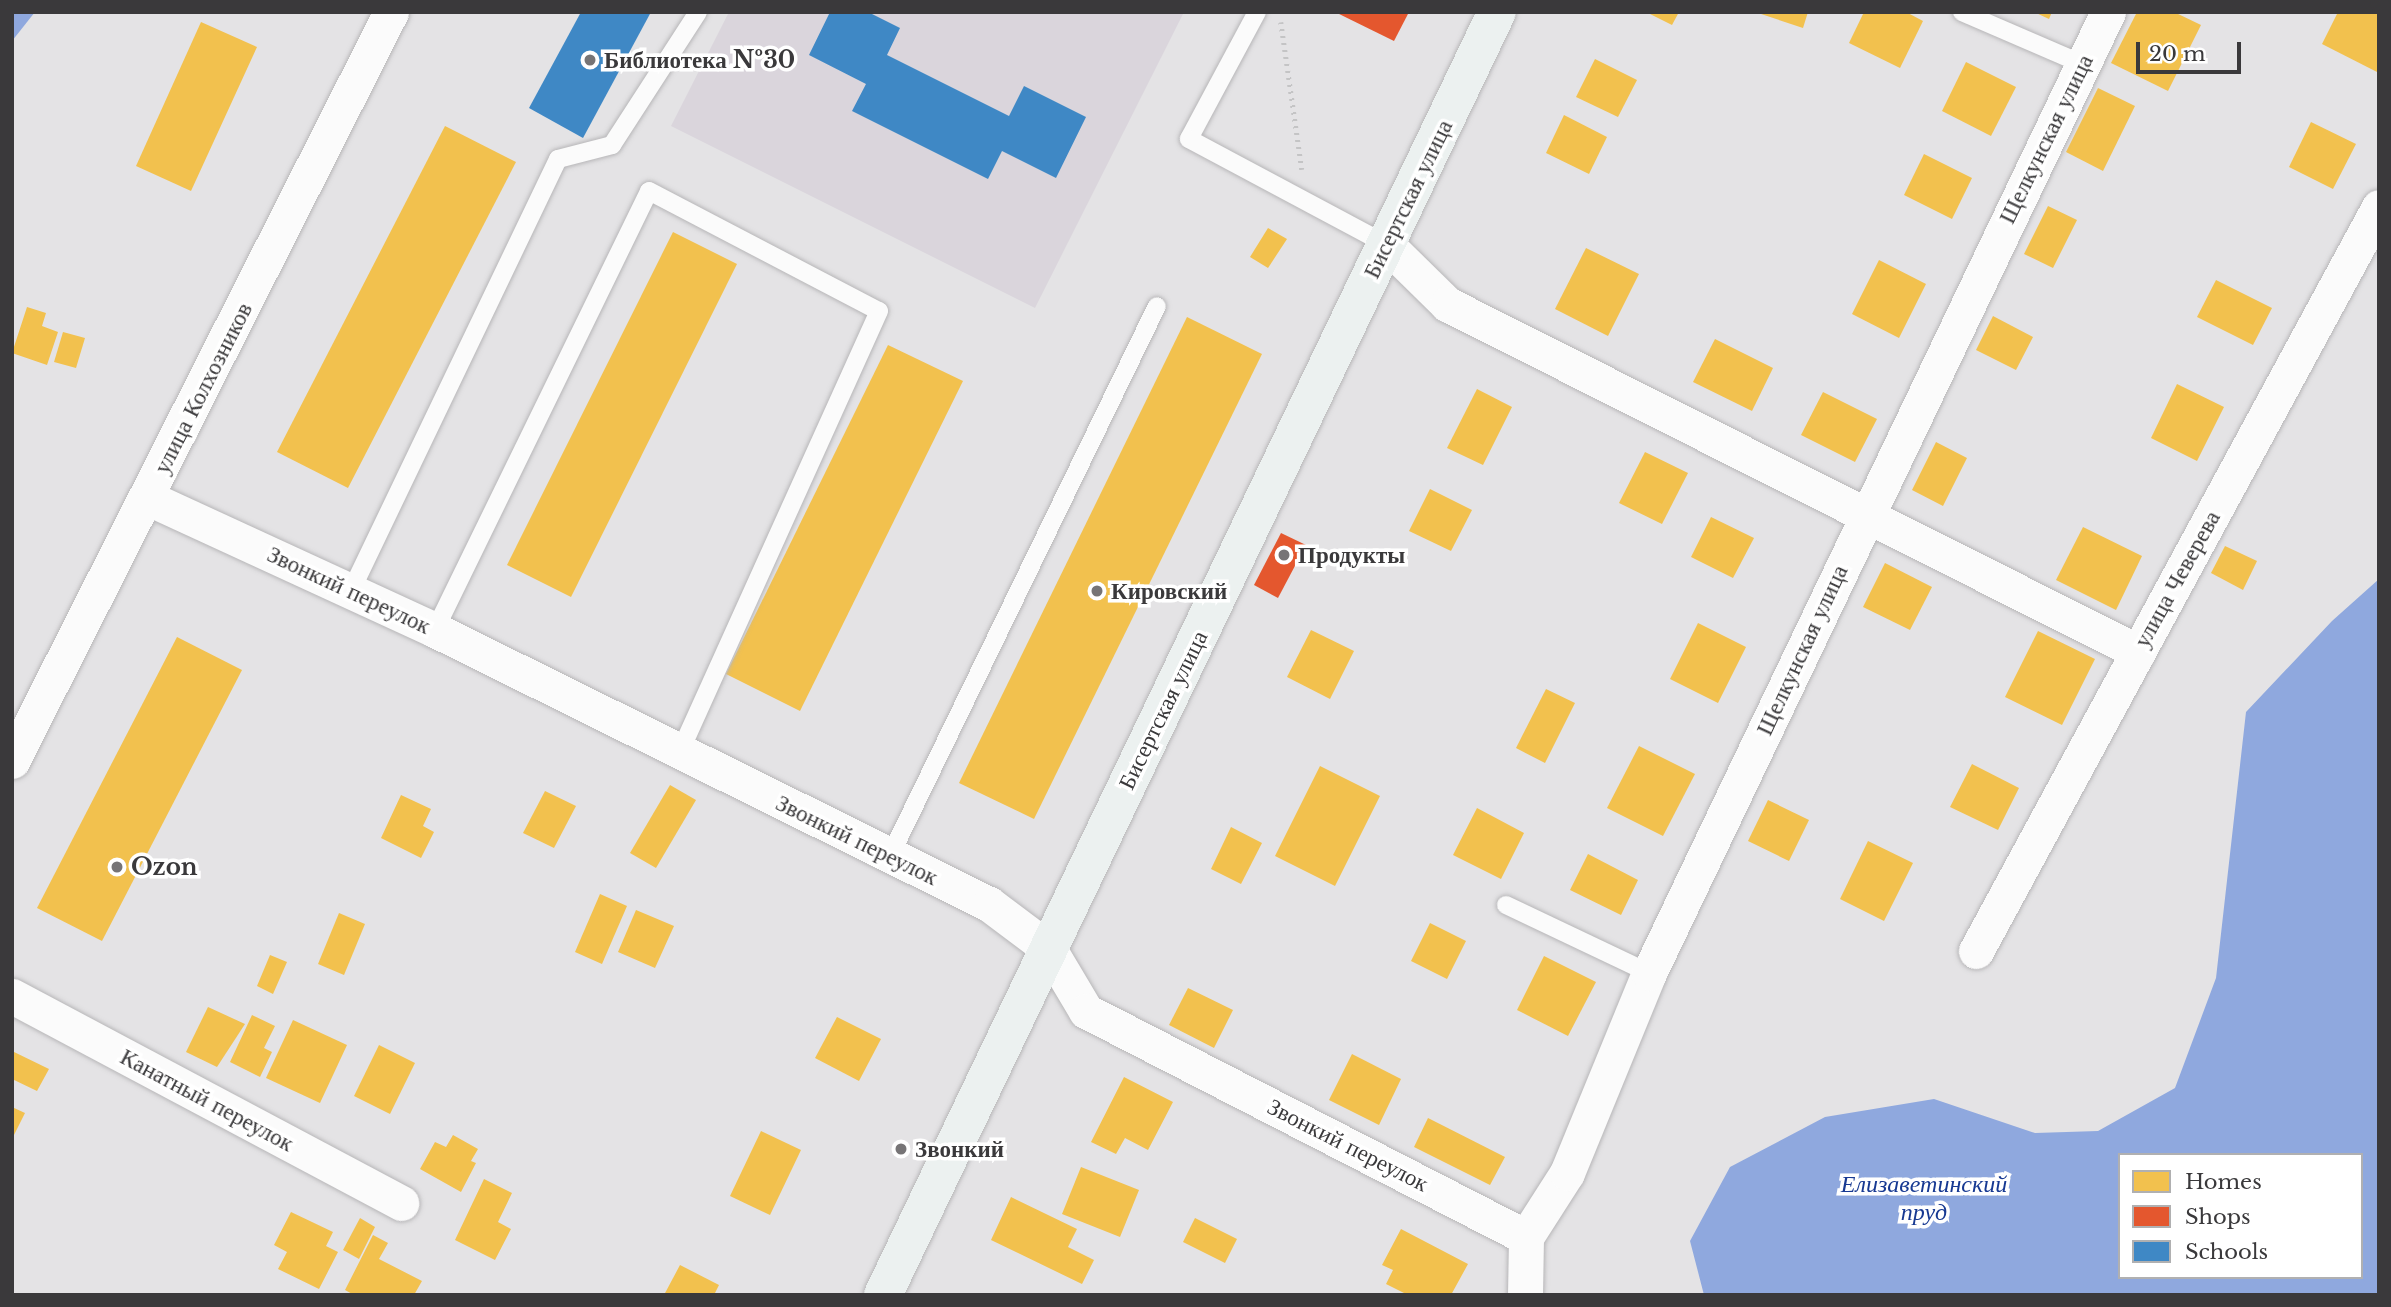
<!DOCTYPE html>
<meta charset="utf-8">
<style>
body{margin:0}
#map{position:relative;width:2391px;height:1307px;overflow:hidden;background:#e4e3e5;font-family:"Libre Baskerville",serif}
div>[style]{position:absolute}
.built>*{inset:0;background:#dad5dc}
.water>*{inset:0;background:#8fa8de}
.homes>*{inset:0;background:#f2c14e}
.shops>*{inset:0;background:#e4572e}
.schools>*{inset:0;background:#3f88c5}
.path>*{height:4.5px;margin-top:-2.25px;transform-origin:0;background:repeating-linear-gradient(90deg,#c4c4c5 0 2px,transparent 0 7px)}
.roads{filter:drop-shadow(0 0 2px #b7b6b8) drop-shadow(0 0 2px #b7b6b8)}
.lane>*{height:18px;margin:-9px;padding:0 9px;transform-origin:9px;border-radius:9px;background:#fbfbfb}
.street>*{height:35px;margin:-17.5px;padding:0 17.5px;transform-origin:17.5px;border-radius:17.5px;background:#fbfbfb}
.secondary>*{height:38px;margin:-19px;padding:0 19px;transform-origin:19px;border-radius:19px;background:#ecf1f0}
.dots>*{width:19px;height:19px;translate:-50% -50%;box-sizing:border-box;border:4px solid #fff;border-radius:50%}
span{translate:-50% -50%;white-space:nowrap;text-align:center;line-height:1.15;-webkit-text-stroke:7px #fff;paint-order:stroke}
.poi-label{font-size:23px;color:#3a393b;font-weight:700}
.left{translate:0 -50%;text-align:left}
.street-label{font-size:23px;color:#3a393b}
.water-label{font-size:24px;color:#173992;font-style:italic}
.frame{position:absolute;inset:0;border:14px solid #3a393b;pointer-events:none}
.legend{position:absolute;left:2118px;top:1153px;width:245px;height:126px;box-sizing:border-box;background:#fff;border:2px solid #b0b0b1;margin:0;padding:9px 12px;list-style:none;font-size:21px;color:#3a393b}
.legend li{display:flex;align-items:center;gap:14px;height:35px}
.legend b{width:35px;border:2px solid #b0b0b1}
.scale{position:absolute;left:2136px;top:42px;width:105px;height:32px;box-sizing:border-box;border:4px solid #3a393b;border-top:0;padding-left:9px;font-size:21px;line-height:24px;white-space:nowrap;color:#3a393b;-webkit-text-stroke:5px #fff;paint-order:stroke}
</style>
<div id="map">
<div class="built">
<div style="clip-path:polygon(729px 12px,1184px 12px,1035px 308px,671px 126px)"></div>
</div>
<div class="water">
<div style="clip-path:polygon(12px 12px,35px 12px,12px 41px)"></div>
<div style="clip-path:polygon(evenodd,2379px 579px,2379px 1295px,1704px 1295px,1690px 1241px,1730px 1167px,1825px 1117px,1934px 1099px,2035px 1133px,2098px 1131px,2175px 1088px,2216px 978px,2246px 712px,2332px 621px,2379px 579px,2120px 1155px,2361px 1155px,2361px 1277px,2120px 1277px,2120px 1155px)"></div>
</div>
<div class="homes">
<div style="clip-path:polygon(1646px 12px,1679px 12px,1672px 25px)"></div>
<div style="clip-path:polygon(1755px 12px,1808px 12px,1803px 28px)"></div>
<div style="clip-path:polygon(1864px 12px,1906px 12px,1923px 21px,1900px 68px,1849px 43px)"></div>
<div style="clip-path:polygon(2034px 12px,2052px 12px,2049px 19px)"></div>
<div style="clip-path:polygon(2137px 12px,2174px 12px,2201px 25px,2168px 91px,2111px 63px)"></div>
<div style="clip-path:polygon(2338px 12px,2379px 12px,2379px 73px,2322px 44px)"></div>
<div style="clip-path:polygon(201px 22px,257px 47px,191px 191px,136px 166px)"></div>
<div style="clip-path:polygon(1595px 59px,1637px 80px,1618px 117px,1576px 97px)"></div>
<div style="clip-path:polygon(1966px 62px,2016px 87px,1991px 136px,1942px 111px)"></div>
<div style="clip-path:polygon(2098px 88px,2135px 106px,2103px 171px,2066px 152px)"></div>
<div style="clip-path:polygon(1564px 115px,1607px 137px,1589px 174px,1546px 153px)"></div>
<div style="clip-path:polygon(2311px 122px,2356px 144px,2333px 189px,2289px 167px)"></div>
<div style="clip-path:polygon(445px 126px,516px 162px,348px 488px,277px 452px)"></div>
<div style="clip-path:polygon(1924px 154px,1972px 178px,1952px 219px,1904px 195px)"></div>
<div style="clip-path:polygon(2048px 206px,2077px 220px,2053px 268px,2024px 254px)"></div>
<div style="clip-path:polygon(1268px 228px,1287px 239px,1268px 268px,1250px 257px)"></div>
<div style="clip-path:polygon(673px 232px,737px 264px,571px 597px,507px 565px)"></div>
<div style="clip-path:polygon(1586px 248px,1639px 274px,1608px 336px,1555px 309px)"></div>
<div style="clip-path:polygon(1879px 260px,1926px 284px,1899px 338px,1852px 314px)"></div>
<div style="clip-path:polygon(2216px 280px,2272px 308px,2253px 345px,2197px 317px)"></div>
<div style="clip-path:polygon(27px 307px,46px 313px,42px 326px,58px 332px,47px 365px,12px 353px)"></div>
<div style="clip-path:polygon(1993px 316px,2033px 337px,2016px 370px,1976px 350px)"></div>
<div style="clip-path:polygon(1187px 317px,1262px 354px,1034px 819px,959px 783px)"></div>
<div style="clip-path:polygon(63px 332px,85px 338px,76px 368px,54px 362px)"></div>
<div style="clip-path:polygon(1715px 339px,1773px 368px,1752px 411px,1693px 382px)"></div>
<div style="clip-path:polygon(888px 345px,963px 381px,800px 711px,726px 674px)"></div>
<div style="clip-path:polygon(2177px 384px,2224px 407px,2197px 461px,2151px 438px)"></div>
<div style="clip-path:polygon(1477px 389px,1512px 407px,1483px 465px,1447px 448px)"></div>
<div style="clip-path:polygon(1823px 392px,1877px 419px,1855px 462px,1801px 435px)"></div>
<div style="clip-path:polygon(1936px 442px,1967px 458px,1943px 506px,1912px 490px)"></div>
<div style="clip-path:polygon(1645px 452px,1688px 473px,1662px 524px,1619px 503px)"></div>
<div style="clip-path:polygon(1430px 489px,1472px 510px,1451px 551px,1409px 531px)"></div>
<div style="clip-path:polygon(1711px 517px,1754px 538px,1733px 578px,1691px 557px)"></div>
<div style="clip-path:polygon(2083px 527px,2142px 556px,2116px 610px,2056px 580px)"></div>
<div style="clip-path:polygon(2225px 546px,2257px 561px,2243px 590px,2211px 573px)"></div>
<div style="clip-path:polygon(1885px 563px,1932px 587px,1910px 630px,1863px 607px)"></div>
<div style="clip-path:polygon(1698px 623px,1746px 647px,1718px 703px,1670px 679px)"></div>
<div style="clip-path:polygon(1311px 630px,1354px 651px,1330px 699px,1287px 677px)"></div>
<div style="clip-path:polygon(2038px 631px,2095px 659px,2062px 725px,2005px 697px)"></div>
<div style="clip-path:polygon(177px 637px,242px 670px,102px 941px,37px 908px)"></div>
<div style="clip-path:polygon(1546px 689px,1575px 703px,1545px 763px,1516px 748px)"></div>
<div style="clip-path:polygon(1639px 746px,1695px 774px,1663px 836px,1607px 808px)"></div>
<div style="clip-path:polygon(1972px 764px,2019px 788px,1998px 830px,1950px 807px)"></div>
<div style="clip-path:polygon(1320px 766px,1380px 796px,1335px 886px,1275px 856px)"></div>
<div style="clip-path:polygon(670px 785px,696px 800px,656px 868px,630px 853px)"></div>
<div style="clip-path:polygon(545px 791px,576px 806px,554px 848px,523px 833px)"></div>
<div style="clip-path:polygon(401px 795px,431px 809px,423px 826px,434px 832px,421px 858px,381px 838px)"></div>
<div style="clip-path:polygon(1768px 800px,1809px 820px,1789px 861px,1748px 841px)"></div>
<div style="clip-path:polygon(1477px 808px,1524px 833px,1501px 879px,1453px 855px)"></div>
<div style="clip-path:polygon(1231px 827px,1262px 843px,1241px 884px,1211px 869px)"></div>
<div style="clip-path:polygon(1868px 841px,1913px 863px,1884px 921px,1840px 899px)"></div>
<div style="clip-path:polygon(1588px 854px,1638px 880px,1621px 915px,1570px 890px)"></div>
<div style="clip-path:polygon(600px 894px,627px 906px,602px 964px,575px 952px)"></div>
<div style="clip-path:polygon(636px 910px,674px 926px,655px 968px,618px 952px)"></div>
<div style="clip-path:polygon(339px 913px,365px 924px,344px 975px,318px 964px)"></div>
<div style="clip-path:polygon(1430px 923px,1466px 941px,1447px 979px,1411px 961px)"></div>
<div style="clip-path:polygon(270px 955px,287px 962px,273px 994px,257px 986px)"></div>
<div style="clip-path:polygon(1544px 956px,1596px 982px,1568px 1036px,1517px 1010px)"></div>
<div style="clip-path:polygon(1188px 988px,1233px 1010px,1214px 1048px,1169px 1025px)"></div>
<div style="clip-path:polygon(208px 1007px,245px 1024px,217px 1067px,186px 1052px)"></div>
<div style="clip-path:polygon(252px 1015px,275px 1026px,264px 1048px,272px 1052px,260px 1077px,230px 1062px)"></div>
<div style="clip-path:polygon(837px 1017px,881px 1039px,859px 1081px,815px 1058px)"></div>
<div style="clip-path:polygon(293px 1020px,347px 1045px,320px 1103px,266px 1078px)"></div>
<div style="clip-path:polygon(379px 1045px,415px 1063px,390px 1114px,354px 1096px)"></div>
<div style="clip-path:polygon(12px 1051px,49px 1069px,37px 1091px,12px 1079px)"></div>
<div style="clip-path:polygon(1352px 1054px,1401px 1079px,1379px 1125px,1329px 1100px)"></div>
<div style="clip-path:polygon(1124px 1077px,1173px 1102px,1148px 1150px,1125px 1138px,1116px 1154px,1091px 1142px)"></div>
<div style="clip-path:polygon(12px 1107px,25px 1113px,12px 1139px)"></div>
<div style="clip-path:polygon(1428px 1118px,1505px 1157px,1490px 1185px,1414px 1147px)"></div>
<div style="clip-path:polygon(761px 1131px,801px 1150px,770px 1215px,730px 1196px)"></div>
<div style="clip-path:polygon(453px 1135px,478px 1149px,471px 1161px,476px 1163px,461px 1192px,420px 1169px,435px 1142px,446px 1147px)"></div>
<div style="clip-path:polygon(1081px 1167px,1139px 1190px,1120px 1237px,1062px 1214px)"></div>
<div style="clip-path:polygon(484px 1179px,512px 1193px,498px 1222px,511px 1229px,495px 1260px,455px 1240px)"></div>
<div style="clip-path:polygon(1011px 1197px,1077px 1229px,1068px 1247px,1094px 1260px,1082px 1284px,991px 1240px)"></div>
<div style="clip-path:polygon(291px 1212px,333px 1232px,326px 1246px,338px 1252px,319px 1289px,278px 1269px,287px 1252px,274px 1245px)"></div>
<div style="clip-path:polygon(360px 1218px,375px 1227px,359px 1259px,343px 1250px)"></div>
<div style="clip-path:polygon(1195px 1218px,1237px 1239px,1225px 1263px,1183px 1242px)"></div>
<div style="clip-path:polygon(1401px 1229px,1468px 1264px,1451px 1295px,1408px 1295px,1386px 1284px,1393px 1270px,1382px 1265px)"></div>
<div style="clip-path:polygon(373px 1235px,388px 1243px,379px 1259px,422px 1281px,414px 1295px,354px 1295px,345px 1290px)"></div>
<div style="clip-path:polygon(680px 1265px,719px 1285px,714px 1295px,664px 1295px)"></div>
</div>
<div class="shops">
<div style="clip-path:polygon(1335px 12px,1409px 12px,1394px 41px)"></div>
<div style="clip-path:polygon(1281px 533px,1306px 545px,1278px 598px,1254px 585px)"></div>
</div>
<div class="schools">
<div style="clip-path:polygon(581px 12px,651px 12px,583px 138px,529px 108px)"></div>
<div style="clip-path:polygon(830px 12px,868px 12px,900px 28px,887px 55px,1009px 116px,1024px 86px,1086px 117px,1056px 178px,1002px 151px,988px 179px,852px 111px,866px 84px,809px 55px)"></div>
</div>
<div class="path">
<div style="left:1281px;top:22px;width:149px;rotate:81.9deg"></div>
</div>
<div class="roads">
<div class="lane">
<div style="left:1257px;top:12px;width:144px;rotate:118.2deg"></div>
<div style="left:1189px;top:139px;width:223px;rotate:28.1deg"></div>
<div style="left:1962px;top:12px;width:131px;rotate:23.4deg"></div>
<div style="left:351px;top:591px;width:479px;rotate:-64.4deg"></div>
<div style="left:558px;top:159px;width:56px;rotate:-14.5deg"></div>
<div style="left:612px;top:145px;width:158px;rotate:-57.1deg"></div>
<div style="left:435px;top:630px;width:488px;rotate:-64deg"></div>
<div style="left:649px;top:191px;width:259px;rotate:27.6deg"></div>
<div style="left:879px;top:311px;width:486px;rotate:114.3deg"></div>
<div style="left:890px;top:856px;width:611px;rotate:-64.11deg"></div>
<div style="left:1506px;top:905px;width:158px;rotate:25.4deg"></div>
</div>
<div class="street">
<div style="left:1386px;top:244px;width:86px;rotate:44.5deg"></div>
<div style="left:1447px;top:304px;width:774px;rotate:26.73deg"></div>
<div style="left:148px;top:498px;width:316px;rotate:24.7deg"></div>
<div style="left:435px;top:630px;width:618px;rotate:26.32deg"></div>
<div style="left:989px;top:904px;width:75px;rotate:36.9deg"></div>
<div style="left:1049px;top:949px;width:72px;rotate:59.2deg"></div>
<div style="left:1086px;top:1011px;width:495px;rotate:27.2deg"></div>
<div style="left:12px;top:761px;width:839px;rotate:-63.16deg"></div>
<div style="left:1976px;top:951px;width:846px;rotate:-61.56deg"></div>
<div style="left:12px;top:996px;width:441px;rotate:28deg"></div>
<div style="left:1525px;top:1295px;width:58px;rotate:-89deg"></div>
<div style="left:1526px;top:1237px;width:76px;rotate:-57.4deg"></div>
<div style="left:1567px;top:1173px;width:216px;rotate:-67.7deg"></div>
<div style="left:1649px;top:973px;width:1065px;rotate:-64.47deg"></div>
</div>
<div class="secondary">
<div style="left:883px;top:1295px;width:1422px;rotate:-64.43deg"></div>
</div>
</div>
<div class="dots">
<div style="left:590px;top:60px;background:#767476"></div>
<div style="left:1284px;top:555px;background:#767476"></div>
<div style="left:1097px;top:591px;background:#767476"></div>
<div style="left:117px;top:867px;background:#767476"></div>
<div style="left:901px;top:1149px;background:#767476"></div>
</div>
<div class="poi-label">
<span class="left" style="left:604px;top:60px">Библиотека №30</span>
<span class="left" style="left:1298px;top:555px">Продукты</span>
<span class="left" style="left:1111px;top:591px">Кировский</span>
<span class="left" style="left:131px;top:867px">Ozon</span>
<span class="left" style="left:915px;top:1149px">Звонкий</span>
</div>
<div class="street-label">
<span style="left:2046px;top:139px;rotate:-64deg">Щелкунская улица</span>
<span style="left:1408px;top:199px;rotate:-64deg">Бисертская улица</span>
<span style="left:203px;top:388px;rotate:-63deg">улица Колхозников</span>
<span style="left:2177px;top:579px;rotate:-61deg">улица Чеверева</span>
<span style="left:349px;top:590px;rotate:25deg">Звонкий переулок</span>
<span style="left:1802px;top:650px;rotate:-65deg">Щелкунская улица</span>
<span style="left:1163px;top:710px;rotate:-64deg">Бисертская улица</span>
<span style="left:857px;top:840px;rotate:26deg">Звонкий переулок</span>
<span style="left:207px;top:1100px;rotate:28deg">Канатный переулок</span>
<span style="left:1348px;top:1145px;rotate:27deg">Звонкий переулок</span>
</div>
<div class="water-label">
<span style="left:1924px;top:1198px">Елизаветинский<br>пруд</span>
</div>
<div class="frame"></div>
<ul class="legend">
<li><b style="height:19px;background:#f2c14e"></b>Homes</li>
<li><b style="height:19px;background:#e4572e"></b>Shops</li>
<li><b style="height:19px;background:#3f88c5"></b>Schools</li>
</ul>
<div class="scale">20 m</div>
</div>
